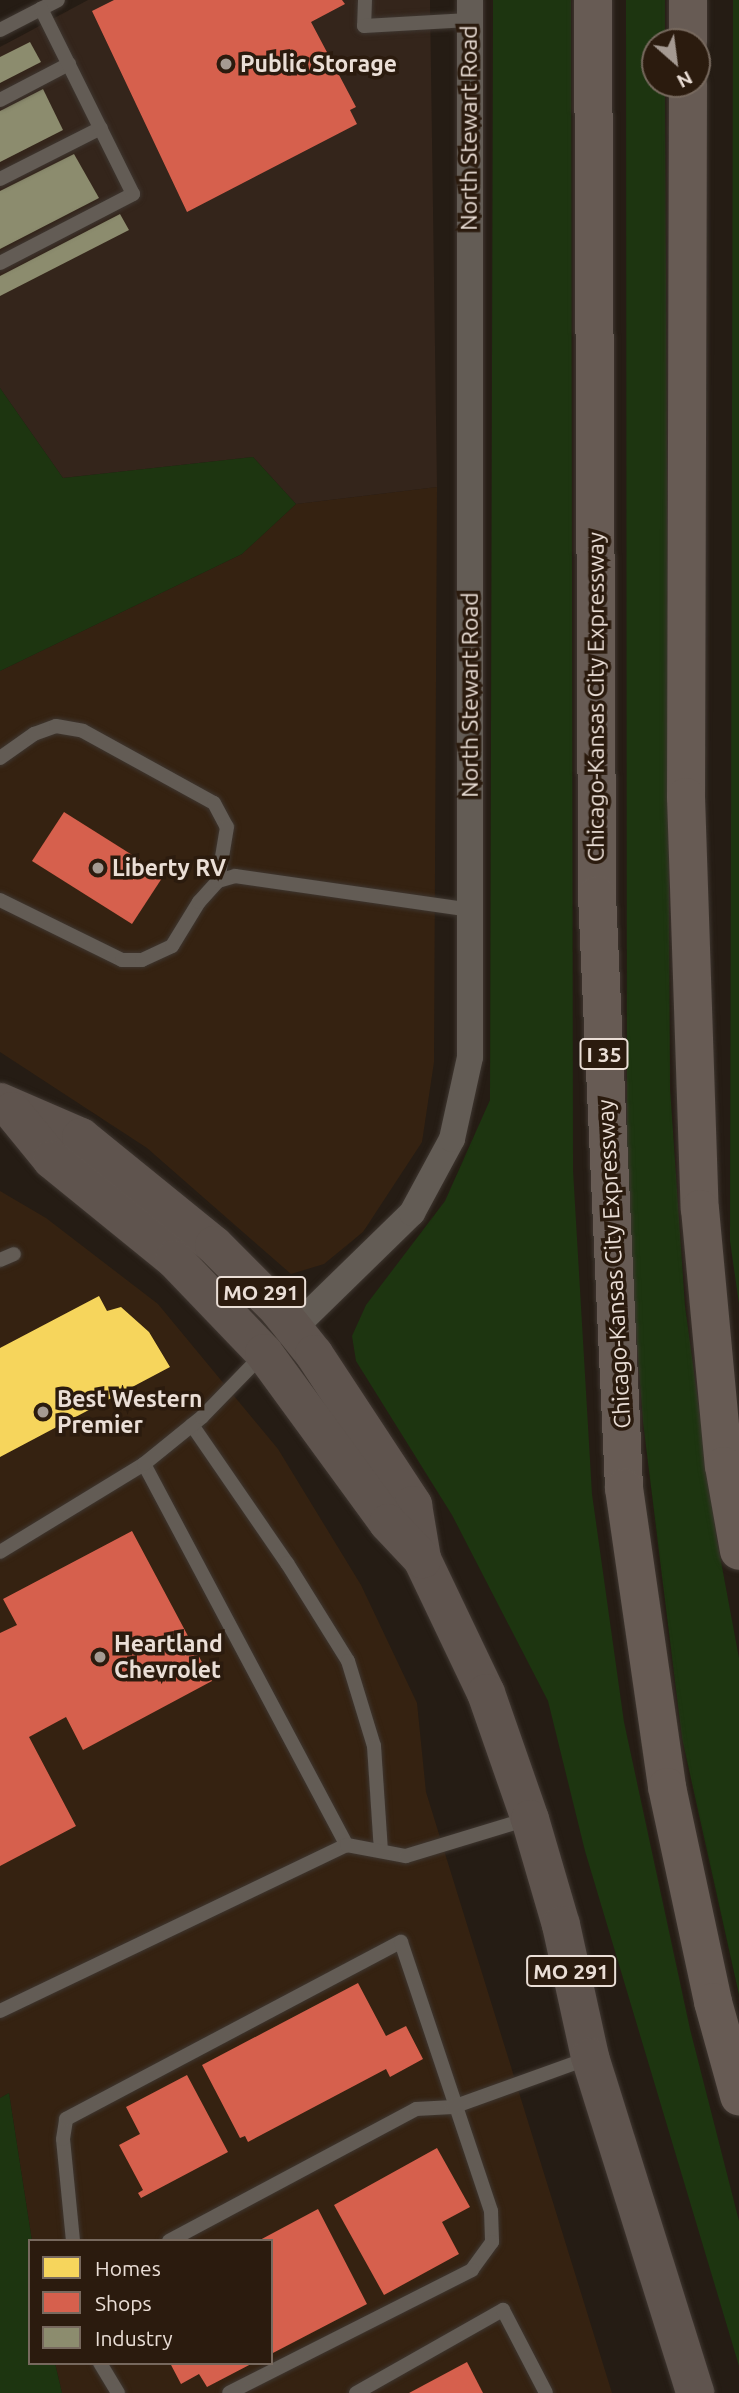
<!DOCTYPE html>
<style>
body{margin:0}
#map{position:relative;width:739px;height:2393px;overflow:hidden;background:#251c14;font-family:Ubuntu,sans-serif}
div>[style]{position:absolute}
.built>*{inset:0;background:#352211}
.industrial>*{inset:0;background:#34251b}
.green>*{inset:0;background:#1d3510}
.homes>*{inset:0;background:#f6d55c}
.shops>*{inset:0;background:#d6604d}
.industry>*{inset:0;background:#8c8c6e}
.roads{filter:drop-shadow(0 0 2px #3e3630) drop-shadow(0 0 2px #3e3630)}
.lane>*{height:14px;margin:-7px;padding:0 7px;transform-origin:7px;border-radius:7px;background:#635c55}
.street>*{height:26px;margin:-13px;padding:0 13px;transform-origin:13px;border-radius:13px;background:#635c55}
.primary>*{height:38px;margin:-19px;padding:0 19px;transform-origin:19px;border-radius:19px;background:#5f544e}
.highway>*{height:38px;margin:-19px;padding:0 19px;transform-origin:19px;border-radius:19px;background:#675b54}
.dots>*{width:19px;height:19px;translate:-50% -50%;box-sizing:border-box;border:4px solid #2b1b0e;border-radius:50%}
span{translate:-50% -50%;white-space:nowrap;text-align:center;line-height:1.15;-webkit-text-stroke:7px #2b1b0e;paint-order:stroke}
.shield-label span{padding:2px 5px;background:#2b1b0e;border:2px solid;border-radius:5px;-webkit-text-stroke-width:0}
.shield-label{font-size:21px;color:#eaded6;font-weight:700}
.poi-label{font-size:23px;color:#eaded6;font-weight:700}
.left{translate:0 -50%;text-align:left}
.street-label{font-size:23px;color:#eaded6}
.legend{position:absolute;left:28px;top:2239px;width:245px;height:126px;box-sizing:border-box;background:#2b1b0e;border:2px solid #77695e;margin:0;padding:9px 12px;list-style:none;font-size:21px;color:#eaded6}
.legend li{display:flex;align-items:center;gap:14px;height:35px}
.legend b{width:35px;border:2px solid #77695e}
.north{position:absolute;left:641px;top:28px;width:70px;height:70px;box-sizing:border-box;background:#2b1b0e;border:2px solid #77695e;border-radius:50%;rotate:152deg;font-size:19px;font-weight:700;line-height:28px;text-align:center;color:#eaded6}
.north::after{content:'';display:block;margin:auto;width:24px;height:32px;background:#a59a92;clip-path:polygon(50% 0,100% 100%,50% 72%,0 100%)}
</style>
<div id="map">
<div class="built">
<div style="clip-path:polygon(437px 487px,434px 1062px,422px 1142px,363px 1232px,324px 1264px,291px 1274px,147px 1148px,0 1052px,0 671px,242px 554px,296px 504px)"></div>
<div style="clip-path:polygon(0 1191px,46px 1218px,158px 1304px,278px 1449px,361px 1585px,417px 1703px,426px 1792px,612px 2393px,62px 2393px,55px 2363px,271px 2363px,271px 2241px,32px 2241px,9px 2093px,0 2098px)"></div>
</div>
<div class="industrial">
<div style="clip-path:polygon(88px 0,430px 0,437px 487px,296px 504px,253px 457px,63px 478px,0 388px,0 47px)"></div>
</div>
<div class="green">
<div style="clip-path:polygon(493px 0,571px 0,573px 1170px,592px 1494px,624px 1722px,690px 2029px,739px 2221px,739px 2366px,585px 1851px,548px 1701px,452px 1515px,356px 1361px,352px 1336px,366px 1305px,445px 1201px,490px 1100px)"></div>
<div style="clip-path:polygon(626px 0,665px 0,665px 42px,655px 42px,655px 84px,665px 84px,670px 1088px,685px 1306px,717px 1540px,739px 1658px,739px 1995px,682px 1738px,643px 1422px,627px 1213px)"></div>
<div style="clip-path:polygon(733px 0,739px 0,739px 1304px,730px 1241px)"></div>
<div style="clip-path:polygon(0 388px,63px 478px,253px 457px,296px 504px,242px 554px,0 671px)"></div>
<div style="clip-path:polygon(9px 2093px,32px 2241px,30px 2363px,55px 2363px,62px 2393px,0 2393px,0 2098px)"></div>
</div>
<div class="homes">
<div style="clip-path:polygon(99px 1296px,107px 1311px,121px 1307px,149px 1332px,170px 1367px,0 1457px,0 1348px)"></div>
</div>
<div class="shops">
<div style="clip-path:polygon(114px 0,342px 0,345px 4px,311px 22px,356px 107px,350px 110px,357px 124px,187px 212px,92px 11px)"></div>
<div style="clip-path:polygon(64px 812px,164px 875px,132px 924px,32px 861px)"></div>
<div style="clip-path:polygon(132px 1531px,212px 1681px,83px 1750px,66px 1717px,29px 1737px,76px 1826px,0 1866px,0 1633px,17px 1625px,3px 1599px)"></div>
<div style="clip-path:polygon(358px 1983px,386px 2036px,406px 2026px,423px 2059px,390px 2077px,386px 2069px,248px 2142px,245px 2136px,240px 2138px,202px 2065px)"></div>
<div style="clip-path:polygon(187px 2075px,228px 2152px,141px 2198px,138px 2193px,143px 2190px,119px 2145px,140px 2134px,126px 2107px)"></div>
<div style="clip-path:polygon(437px 2148px,470px 2207px,442px 2222px,459px 2254px,384px 2295px,334px 2205px)"></div>
<div style="clip-path:polygon(318px 2209px,367px 2304px,271px 2354px,271px 2241px,258px 2241px)"></div>
<div style="clip-path:polygon(467px 2362px,483px 2393px,409px 2393px)"></div>
<div style="clip-path:polygon(170px 2363px,253px 2363px,207px 2387px,199px 2374px,181px 2384px)"></div>
</div>
<div class="industry">
<div style="clip-path:polygon(30px 42px,41px 62px,0 83px,0 57px)"></div>
<div style="clip-path:polygon(43px 89px,63px 130px,0 162px,0 111px)"></div>
<div style="clip-path:polygon(74px 154px,99px 198px,0 249px,0 191px)"></div>
<div style="clip-path:polygon(120px 214px,129px 230px,0 296px,0 276px)"></div>
</div>
<div class="roads">
<div class="lane">
<div style="left:365px;top:0;width:26px;rotate:92deg"></div>
<div style="left:364px;top:26px;width:105px;rotate:-3.3deg"></div>
<div style="left:0;top:30px;width:65px;rotate:-27.3deg"></div>
<div style="left:0;top:100px;width:78px;rotate:-27.6deg"></div>
<div style="left:0;top:179px;width:113px;rotate:-26.8deg"></div>
<div style="left:0;top:263px;width:150px;rotate:-27.4deg"></div>
<div style="left:133px;top:194px;width:207px;rotate:-116.4deg"></div>
<div style="left:0;top:758px;width:42px;rotate:-35.2deg"></div>
<div style="left:34px;top:734px;width:23px;rotate:-20deg"></div>
<div style="left:56px;top:726px;width:27px;rotate:10deg"></div>
<div style="left:83px;top:731px;width:149px;rotate:28.8deg"></div>
<div style="left:214px;top:803px;width:27px;rotate:62deg"></div>
<div style="left:227px;top:827px;width:55px;rotate:99.5deg"></div>
<div style="left:0;top:900px;width:136px;rotate:26.2deg"></div>
<div style="left:122px;top:960px;width:20px"></div>
<div style="left:142px;top:960px;width:33px;rotate:-25deg"></div>
<div style="left:172px;top:946px;width:52px;rotate:-58.5deg"></div>
<div style="left:199px;top:902px;width:28px;rotate:-48deg"></div>
<div style="left:218px;top:881px;width:18px;rotate:-16deg"></div>
<div style="left:235px;top:876px;width:237px;rotate:8.2deg"></div>
<div style="left:0;top:1260px;width:15px;rotate:-23deg"></div>
<div style="left:192px;top:1425px;width:168px;rotate:55.5deg"></div>
<div style="left:287px;top:1563px;width:115px;rotate:58.1deg"></div>
<div style="left:348px;top:1661px;width:89px;rotate:73deg"></div>
<div style="left:374px;top:1746px;width:105px;rotate:86.2deg"></div>
<div style="left:144px;top:1464px;width:432px;rotate:62deg"></div>
<div style="left:0;top:1552px;width:169px;rotate:-31.4deg"></div>
<div style="left:144px;top:1464px;width:75px;rotate:-39deg"></div>
<div style="left:202px;top:1417px;width:88px;rotate:-45.9deg"></div>
<div style="left:0;top:2011px;width:385px;rotate:-25.6deg"></div>
<div style="left:347px;top:1845px;width:60px;rotate:10.6deg"></div>
<div style="left:406px;top:1856px;width:127px;rotate:-16.9deg"></div>
<div style="left:73px;top:2241px;width:102px;rotate:-95.6deg"></div>
<div style="left:63px;top:2139px;width:20px;rotate:-81deg"></div>
<div style="left:66px;top:2119px;width:379px;rotate:-27.9deg"></div>
<div style="left:401px;top:1942px;width:284px;rotate:71.5deg"></div>
<div style="left:491px;top:2211px;width:31px;rotate:88deg"></div>
<div style="left:492px;top:2242px;width:34px;rotate:126deg"></div>
<div style="left:472px;top:2270px;width:272px;rotate:153.2deg"></div>
<div style="left:169px;top:2241px;width:280px;rotate:-28.1deg"></div>
<div style="left:416px;top:2109px;width:37px;rotate:-3deg"></div>
<div style="left:453px;top:2107px;width:145px;rotate:-19.8deg"></div>
<div style="left:100px;top:2363px;width:35px;rotate:59deg"></div>
<div style="left:356px;top:2393px;width:169px;rotate:-29.5deg"></div>
<div style="left:503px;top:2310px;width:93px;rotate:62.6deg"></div>
</div>
<div class="street">
<div style="left:294px;top:1328px;width:165px;rotate:-44.3deg"></div>
<div style="left:412px;top:1213px;width:84px;rotate:-61.6deg"></div>
<div style="left:452px;top:1139px;width:84px;rotate:-77.6deg"></div>
<div style="left:470px;top:1057px;width:1057px;rotate:-90deg"></div>
</div>
<div class="primary">
<div style="left:0;top:1102px;width:88px;rotate:23.4deg"></div>
<div style="left:81px;top:1137px;width:171px;rotate:39.1deg"></div>
<div style="left:214px;top:1245px;width:91px;rotate:45deg"></div>
<div style="left:278px;top:1309px;width:58px;rotate:51.3deg"></div>
<div style="left:314px;top:1354px;width:181px;rotate:56.7deg"></div>
<div style="left:413px;top:1505px;width:55px;rotate:80.5deg"></div>
<div style="left:422px;top:1559px;width:148px;rotate:64.5deg"></div>
<div style="left:486px;top:1693px;width:133px;rotate:70.8deg"></div>
<div style="left:530px;top:1819px;width:110px;rotate:73.7deg"></div>
<div style="left:561px;top:1925px;width:135px;rotate:77.6deg"></div>
<div style="left:590px;top:2057px;width:352px;rotate:72.6deg"></div>
<div style="left:12px;top:1111px;width:63px;rotate:50.8deg"></div>
<div style="left:52px;top:1160px;width:157px;rotate:39.1deg"></div>
<div style="left:174px;top:1259px;width:130px;rotate:46.2deg"></div>
<div style="left:264px;top:1353px;width:210px;rotate:53.9deg"></div>
<div style="left:388px;top:1523px;width:50px;rotate:46.6deg"></div>
</div>
<div class="highway">
<div style="left:593px;top:0;width:895px;rotate:89.74deg"></div>
<div style="left:597px;top:895px;width:594px;rotate:87.39deg"></div>
<div style="left:624px;top:1488px;width:302px;rotate:81.8deg"></div>
<div style="left:667px;top:1787px;width:220px;rotate:77.9deg"></div>
<div style="left:713px;top:2002px;width:98px;rotate:74.5deg"></div>
<div style="left:688px;top:42px;width:42px;rotate:-90deg"></div>
<div style="left:688px;top:84px;width:713px;rotate:90.16deg"></div>
<div style="left:686px;top:797px;width:412px;rotate:88.1deg"></div>
<div style="left:700px;top:1209px;width:258px;rotate:84.7deg"></div>
<div style="left:724px;top:1466px;width:86px;rotate:80deg"></div>
</div>
</div>
<div class="dots">
<div style="left:226px;top:64px;background:#a59a92"></div>
<div style="left:98px;top:868px;background:#a59a92"></div>
<div style="left:43px;top:1412px;background:#a59a92"></div>
<div style="left:100px;top:1657px;background:#a59a92"></div>
</div>
<div class="shield-label">
<span style="left:604px;top:1054px">I 35</span>
<span style="left:261px;top:1292px">MO 291</span>
<span style="left:571px;top:1971px">MO 291</span>
</div>
<div class="poi-label">
<span class="left" style="left:240px;top:64px">Public Storage</span>
<span class="left" style="left:112px;top:868px">Liberty RV</span>
<span class="left" style="left:57px;top:1412px">Best Western<br>Premier</span>
<span class="left" style="left:114px;top:1657px">Heartland<br>Chevrolet</span>
</div>
<div class="street-label">
<span style="left:469px;top:128px;rotate:-90deg">North Stewart Road</span>
<span style="left:470px;top:695px;rotate:-90deg">North Stewart Road</span>
<span style="left:596px;top:697px;rotate:-90deg">Chicago-Kansas City Expressway</span>
<span style="left:614px;top:1264px;rotate:-93deg">Chicago-Kansas City Expressway</span>
</div>
<ul class="legend">
<li><b style="height:19px;background:#f6d55c"></b>Homes</li>
<li><b style="height:19px;background:#d6604d"></b>Shops</li>
<li><b style="height:19px;background:#8c8c6e"></b>Industry</li>
</ul>
<div class="north">N</div>
</div>
